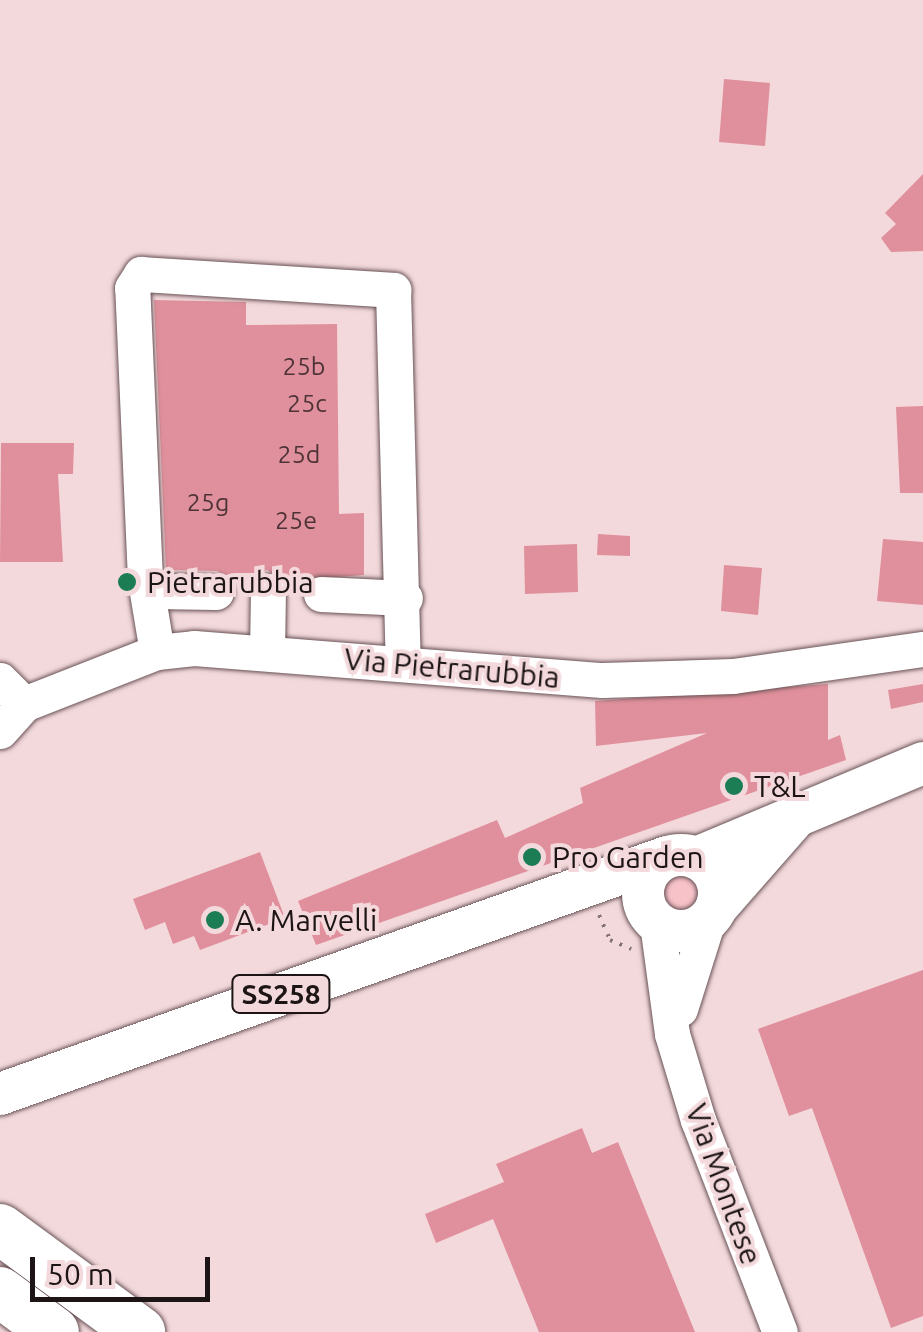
<!DOCTYPE html>
<style>
body{margin:0}
#map{position:relative;width:923px;height:1332px;overflow:hidden;background:#f3d9dc;font-family:Ubuntu,sans-serif}
div>[style]{position:absolute}
.green>*{inset:0;background:#f8c2c9}
.round{border-radius:50%}
.building>*{inset:0;background:#e0909c}
.path>*{height:4px;margin-top:-2px;transform-origin:0;background:repeating-linear-gradient(90deg,#857476 0 2.5px,transparent 0 10.5px)}
.roads{filter:drop-shadow(0 0 2px #695356) drop-shadow(0 0 2px #695356)}
.minor>*{height:35px;margin:-17.5px;padding:0 17.5px;transform-origin:17.5px;border-radius:17.5px;background:#fff}
.major>*{height:42px;margin:-21px;padding:0 21px;transform-origin:21px;border-radius:21px;background:#fff}
.major>.ring{margin:-21px;padding:0;box-sizing:content-box;background:none;border:42px solid #fff;border-radius:50%}
.highway>*{height:50px;margin:-25px;padding:0 25px;transform-origin:25px;border-radius:25px;background:#fff}
.dots>*{width:28px;height:28px;translate:-50% -50%;box-sizing:border-box;border:5px solid #f3d9dc;border-radius:50%}
span{translate:-50% -50%;white-space:nowrap;text-align:center;line-height:1.15;-webkit-text-stroke:8px #f3d9dc;paint-order:stroke}
.number-label{font-size:25px;color:#4d3337}
.number-label span{-webkit-text-stroke-width:0}
.shield-label span{padding:2px 8px;background:#f3d9dc;border:2px solid;border-radius:8px;-webkit-text-stroke-width:0}
.shield-label{font-size:28px;color:#1c1415;font-weight:700}
.poi-label{font-size:30px;color:#1c1415}
.left{translate:0 -50%;text-align:left}
.street-label{font-size:30px;color:#1c1415}
.scale{position:absolute;left:30px;top:1257px;width:180px;height:45px;box-sizing:border-box;border:5px solid #1c1415;border-top:0;padding-left:12px;font-size:30px;line-height:35px;white-space:nowrap;color:#1c1415;-webkit-text-stroke:8px #f3d9dc;paint-order:stroke}
</style>
<div id="map">
<div class="green">
<div class="round" style="left:660px;top:872px;width:42px;height:42px"></div>
</div>
<div class="building">
<div style="clip-path:polygon(724px 79px,770px 83px,765px 146px,719px 142px)"></div>
<div style="clip-path:polygon(923px 174px,923px 251px,891px 252px,881px 238px,896px 224px,885px 213px)"></div>
<div style="clip-path:polygon(154px 300px,246px 302px,246px 325px,337px 324px,339px 514px,364px 513px,364px 575px,286px 581px,267px 570px,234px 581px,217px 571px,166px 570px)"></div>
<div style="clip-path:polygon(923px 406px,923px 493px,900px 493px,896px 407px)"></div>
<div style="clip-path:polygon(1px 443px,74px 443px,73px 474px,58px 474px,63px 562px,0 562px)"></div>
<div style="clip-path:polygon(598px 534px,630px 536px,630px 556px,597px 555px)"></div>
<div style="clip-path:polygon(883px 539px,923px 542px,923px 605px,877px 601px)"></div>
<div style="clip-path:polygon(577px 544px,578px 592px,525px 594px,524px 546px)"></div>
<div style="clip-path:polygon(724px 565px,762px 568px,758px 615px,721px 611px)"></div>
<div style="clip-path:polygon(828px 684px,828px 740px,840px 735px,846px 760px,316px 945px,298px 901px,497px 820px,505px 838px,583px 803px,580px 788px,707px 733px,596px 746px,595px 701px)"></div>
<div style="clip-path:polygon(923px 684px,923px 702px,891px 709px,888px 690px)"></div>
<div style="clip-path:polygon(260px 852px,285px 918px,200px 950px,194px 936px,173px 944px,165px 922px,145px 930px,133px 899px)"></div>
<div style="clip-path:polygon(923px 970px,923px 1316px,891px 1328px,812px 1108px,789px 1116px,758px 1029px)"></div>
<div style="clip-path:polygon(582px 1128px,592px 1153px,618px 1142px,695px 1332px,539px 1332px,493px 1219px,436px 1243px,425px 1214px,504px 1182px,496px 1164px)"></div>
</div>
<div class="path">
<div style="left:599px;top:915px;width:27px;rotate:66deg"></div>
<div style="left:610px;top:940px;width:23px;rotate:23deg"></div>
</div>
<div class="roads">
<div class="minor">
<div style="left:154px;top:591px;width:62px;rotate:0.9deg"></div>
<div style="left:321px;top:594px;width:84px;rotate:2.7deg"></div>
<div style="left:157px;top:652px;width:73px;rotate:-99.5deg"></div>
<div style="left:145px;top:580px;width:292px;rotate:-92.5deg"></div>
<div style="left:132px;top:288px;width:17px;rotate:-57deg"></div>
<div style="left:141px;top:274px;width:253px;rotate:3.6deg"></div>
<div style="left:393px;top:290px;width:373px;rotate:88.5deg"></div>
<div style="left:267px;top:653px;width:62px;rotate:-89.1deg"></div>
<div style="left:0;top:680px;width:34px;rotate:45deg"></div>
<div style="left:0;top:731px;width:36px;rotate:-48deg"></div>
<div style="left:24px;top:704px;width:143px;rotate:-21.4deg"></div>
<div style="left:157px;top:652px;width:37px;rotate:-6deg"></div>
<div style="left:194px;top:648px;width:409px;rotate:4.5deg"></div>
<div style="left:602px;top:680px;width:131px;rotate:-1.7deg"></div>
<div style="left:733px;top:676px;width:192px;rotate:-8.1deg"></div>
<div style="left:657px;top:923px;width:112px;rotate:82.3deg"></div>
<div style="left:672px;top:1034px;width:90px;rotate:73.2deg"></div>
<div style="left:698px;top:1120px;width:227px;rotate:68.9deg"></div>
<div style="left:680px;top:1009px;width:93px;rotate:-72.5deg"></div>
</div>
<div class="major">
<div class="ring" style="left:643px;top:855px;width:34px;height:34px"></div>
<div style="left:696px;top:858px;width:246px;rotate:-22.7deg"></div>
<div style="left:716px;top:908px;width:118px;rotate:-48.8deg"></div>
<div style="left:0;top:1094px;width:708px;rotate:-19.56deg"></div>
</div>
<div class="highway">
<div style="left:0;top:1229px;width:174px;rotate:36.3deg"></div>
<div style="left:0;top:1292px;width:67px;rotate:36.5deg"></div>
</div>
</div>
<div class="dots">
<div style="left:127px;top:582px;background:#1c7c54"></div>
<div style="left:734px;top:786px;background:#1c7c54"></div>
<div style="left:532px;top:857px;background:#1c7c54"></div>
<div style="left:215px;top:920px;background:#1c7c54"></div>
</div>
<div class="number-label">
<span style="left:304px;top:366px">25b</span>
<span style="left:307px;top:403px">25c</span>
<span style="left:299px;top:454px">25d</span>
<span style="left:208px;top:502px">25g</span>
<span style="left:296px;top:520px">25e</span>
</div>
<div class="shield-label">
<span style="left:281px;top:994px">SS258</span>
</div>
<div class="poi-label">
<span class="left" style="left:147px;top:582px">Pietrarubbia</span>
<span class="left" style="left:754px;top:786px">T&amp;L</span>
<span class="left" style="left:552px;top:857px">Pro Garden</span>
<span class="left" style="left:235px;top:920px">A. Marvelli</span>
</div>
<div class="street-label">
<span style="left:452px;top:668px;rotate:5deg">Via Pietrarubbia</span>
<span style="left:724px;top:1184px;rotate:70deg">Via Montese</span>
</div>
<div class="scale">50 m</div>
</div>
